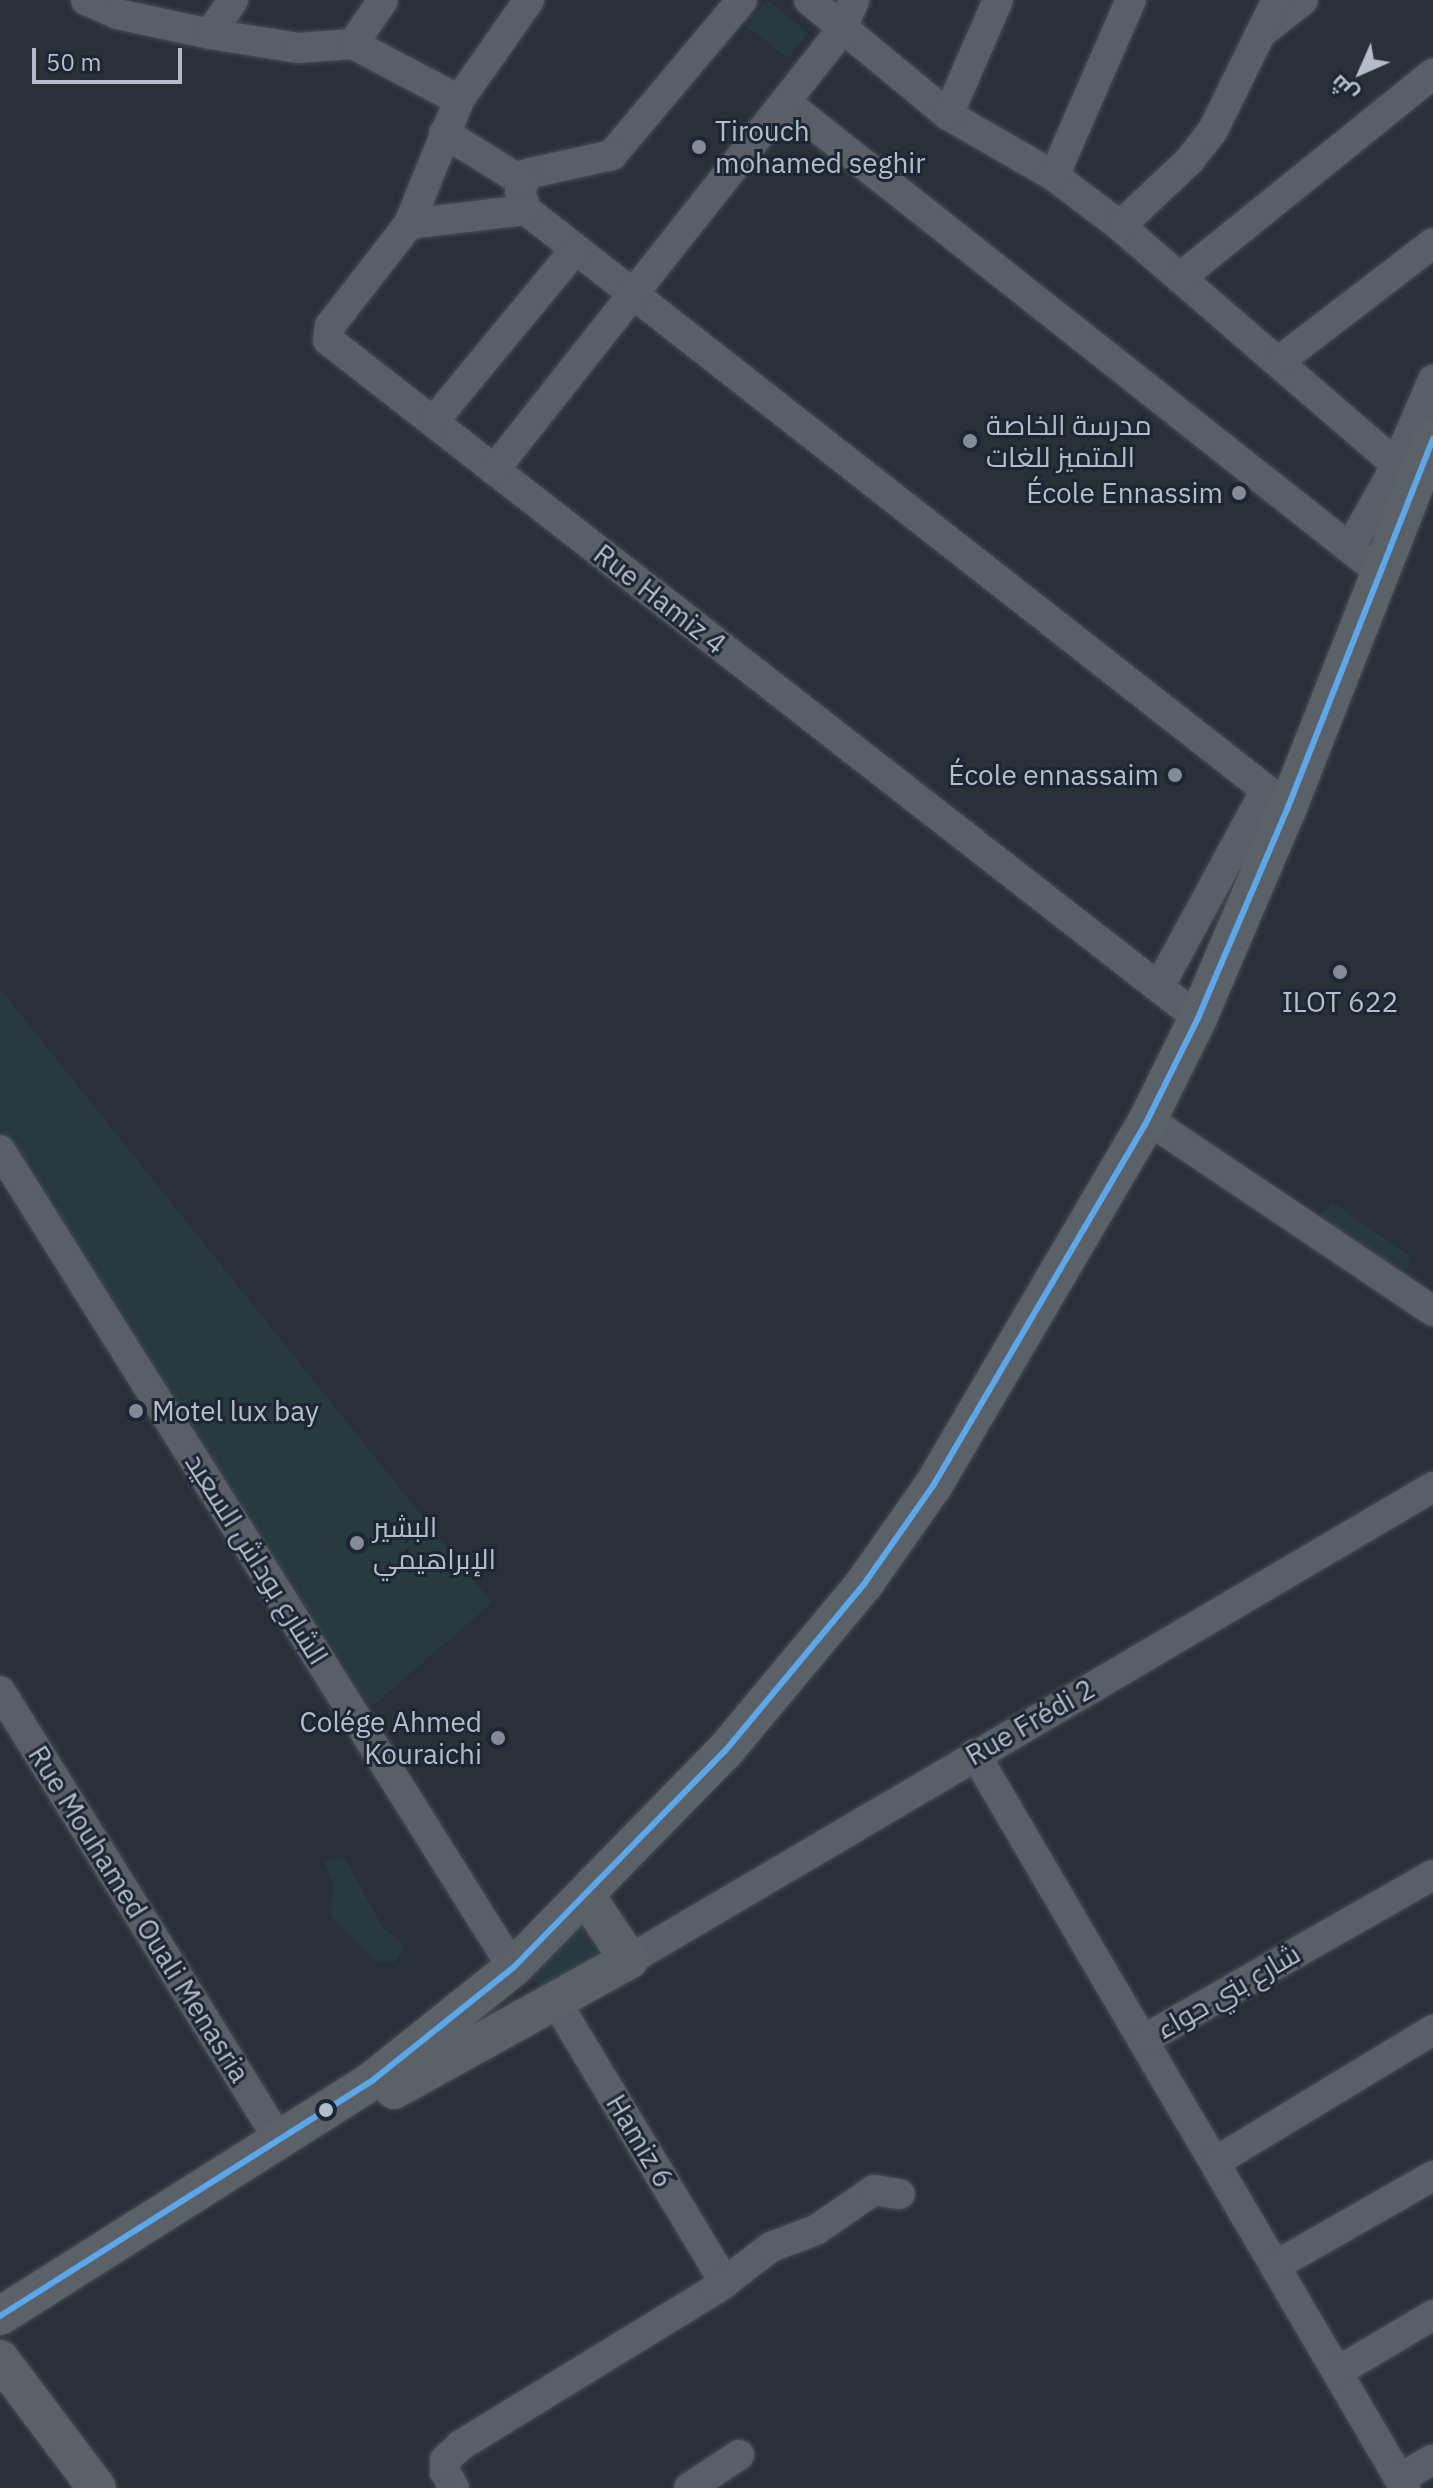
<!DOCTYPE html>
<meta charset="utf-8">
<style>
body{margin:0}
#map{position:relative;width:1433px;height:2488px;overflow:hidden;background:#2a3038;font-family:"IBM Plex Sans",Cairo,sans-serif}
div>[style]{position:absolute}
.green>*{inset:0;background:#273a3e}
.roads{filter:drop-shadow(0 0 2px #484c53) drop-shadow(0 0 2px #484c53)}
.minor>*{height:30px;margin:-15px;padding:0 15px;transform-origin:15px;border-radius:15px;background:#5a5e66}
.major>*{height:38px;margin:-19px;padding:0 19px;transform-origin:19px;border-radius:19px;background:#5c6168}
.bus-1>*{height:6px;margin:-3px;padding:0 3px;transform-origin:3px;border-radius:3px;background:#5aa8eb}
.dots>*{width:22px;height:22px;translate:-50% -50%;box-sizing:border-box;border:4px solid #1d2633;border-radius:50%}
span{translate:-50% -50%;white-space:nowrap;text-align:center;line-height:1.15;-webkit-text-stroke:6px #1d2633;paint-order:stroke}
.poi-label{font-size:28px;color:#b4bcc9}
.left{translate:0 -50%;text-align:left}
.right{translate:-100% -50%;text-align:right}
.street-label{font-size:28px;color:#b4bcc9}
.north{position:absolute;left:1321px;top:32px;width:80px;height:80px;-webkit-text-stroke:6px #1d2633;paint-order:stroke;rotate:225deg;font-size:22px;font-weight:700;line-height:32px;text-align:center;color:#b4bcc9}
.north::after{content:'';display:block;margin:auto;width:28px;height:36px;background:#b4bcc9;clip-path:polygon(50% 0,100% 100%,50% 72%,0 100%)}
.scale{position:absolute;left:32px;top:48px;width:150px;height:36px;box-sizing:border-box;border:4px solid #b4bcc9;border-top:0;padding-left:10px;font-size:24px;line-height:28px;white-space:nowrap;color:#b4bcc9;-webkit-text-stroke:6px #1d2633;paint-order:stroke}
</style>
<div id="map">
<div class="green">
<div style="clip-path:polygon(767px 0,808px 33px,788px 58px,746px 26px)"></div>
<div style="clip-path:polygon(0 989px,492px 1603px,371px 1707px,0 1129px)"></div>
<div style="clip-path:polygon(1332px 1202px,1411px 1257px,1407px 1272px,1318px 1217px)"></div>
<div style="clip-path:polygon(345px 1859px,383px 1928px,405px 1946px,394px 1962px,376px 1961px,331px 1916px,333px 1884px,324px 1861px)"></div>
<div style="clip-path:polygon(576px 1920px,592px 1920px,606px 1956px,542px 1988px,529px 1975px)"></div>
</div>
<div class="roads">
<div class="minor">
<div style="left:86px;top:0;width:34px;rotate:24deg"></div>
<div style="left:117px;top:14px;width:95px;rotate:12.1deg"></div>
<div style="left:210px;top:34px;width:89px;rotate:9deg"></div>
<div style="left:298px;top:48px;width:55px;rotate:-4.2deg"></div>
<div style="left:353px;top:44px;width:120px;rotate:27.8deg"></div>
<div style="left:459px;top:100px;width:122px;rotate:-55deg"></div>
<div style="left:742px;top:0;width:202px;rotate:130deg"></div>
<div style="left:612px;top:155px;width:87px;rotate:167.4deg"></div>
<div style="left:527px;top:174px;width:18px;rotate:112deg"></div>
<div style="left:520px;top:191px;width:20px;rotate:72deg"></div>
<div style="left:526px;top:210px;width:968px;rotate:38.08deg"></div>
<div style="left:809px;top:0;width:180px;rotate:39.6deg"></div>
<div style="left:948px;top:115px;width:122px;rotate:29.9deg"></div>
<div style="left:1054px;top:176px;width:83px;rotate:37.1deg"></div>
<div style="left:1120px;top:226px;width:392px;rotate:40.8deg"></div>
<div style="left:1265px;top:30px;width:48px;rotate:-38.3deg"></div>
<div style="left:210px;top:34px;width:41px;rotate:-55.9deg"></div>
<div style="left:353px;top:44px;width:53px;rotate:-55.7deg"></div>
<div style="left:785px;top:102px;width:758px;rotate:38.31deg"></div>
<div style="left:948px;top:115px;width:125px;rotate:-66.5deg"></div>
<div style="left:444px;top:133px;width:92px;rotate:31.6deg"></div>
<div style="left:1054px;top:176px;width:192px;rotate:-66.4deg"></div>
<div style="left:526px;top:210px;width:118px;rotate:173.2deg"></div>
<div style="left:409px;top:224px;width:129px;rotate:127.8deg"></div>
<div style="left:330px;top:326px;width:14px;rotate:98deg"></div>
<div style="left:328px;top:340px;width:1103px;rotate:37.93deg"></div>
<div style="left:409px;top:224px;width:134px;rotate:-68deg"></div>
<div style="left:1120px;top:226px;width:95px;rotate:-43.3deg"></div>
<div style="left:1189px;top:161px;width:37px;rotate:-52deg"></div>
<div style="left:1212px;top:132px;width:147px;rotate:-63.8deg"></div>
<div style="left:1181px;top:277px;width:324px;rotate:-38.9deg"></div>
<div style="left:1278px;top:362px;width:195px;rotate:-37.5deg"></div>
<div style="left:433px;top:422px;width:222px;rotate:-50.5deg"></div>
<div style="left:494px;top:470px;width:560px;rotate:-51.68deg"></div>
<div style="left:841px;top:31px;width:34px;rotate:-67deg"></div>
<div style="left:1350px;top:548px;width:94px;rotate:-60.7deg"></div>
<div style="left:1396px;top:466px;width:94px;rotate:-66.7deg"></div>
<div style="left:1159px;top:987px;width:224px;rotate:-61.5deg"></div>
<div style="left:1159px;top:1127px;width:330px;rotate:33.9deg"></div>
<div style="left:0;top:1150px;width:966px;rotate:57.91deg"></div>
<div style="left:0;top:1691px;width:526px;rotate:58.12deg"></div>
<div style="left:975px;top:1754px;width:851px;rotate:59.64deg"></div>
<div style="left:629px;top:1960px;width:933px;rotate:-30.47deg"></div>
<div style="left:555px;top:2000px;width:330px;rotate:59deg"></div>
<div style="left:1145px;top:2039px;width:331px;rotate:-29.7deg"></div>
<div style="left:1215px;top:2162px;width:255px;rotate:-31.2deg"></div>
<div style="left:1275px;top:2266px;width:182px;rotate:-29.7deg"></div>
<div style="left:1337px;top:2372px;width:112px;rotate:-30.7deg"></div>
<div style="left:1399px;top:2479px;width:39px;rotate:-30deg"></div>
<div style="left:454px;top:2488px;width:18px;rotate:-119deg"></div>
<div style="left:445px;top:2472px;width:12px;rotate:-90deg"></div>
<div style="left:445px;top:2460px;width:22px;rotate:-43deg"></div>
<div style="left:461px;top:2445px;width:299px;rotate:-31.5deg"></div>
<div style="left:716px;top:2289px;width:69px;rotate:-37.4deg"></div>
<div style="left:771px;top:2247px;width:48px;rotate:-20.7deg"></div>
<div style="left:816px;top:2230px;width:70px;rotate:-34.6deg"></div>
<div style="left:874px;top:2190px;width:26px;rotate:9deg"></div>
<div style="left:689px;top:2488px;width:60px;rotate:-33.4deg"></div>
</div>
<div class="major">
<div style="left:394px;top:2090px;width:269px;rotate:-29deg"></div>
<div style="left:629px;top:1960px;width:77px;rotate:-123.9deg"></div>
<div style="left:0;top:2316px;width:441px;rotate:-32.3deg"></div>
<div style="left:373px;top:2080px;width:179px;rotate:-38.7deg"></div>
<div style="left:513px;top:1968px;width:303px;rotate:-45.7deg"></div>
<div style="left:725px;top:1751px;width:217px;rotate:-50.2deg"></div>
<div style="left:864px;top:1584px;width:120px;rotate:-54.9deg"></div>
<div style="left:933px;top:1486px;width:419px;rotate:-59.6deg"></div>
<div style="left:1145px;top:1125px;width:119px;rotate:-63.6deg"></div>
<div style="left:1198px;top:1018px;width:229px;rotate:-66.9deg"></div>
<div style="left:1288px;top:807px;width:396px;rotate:-68.5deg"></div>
<div style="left:0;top:2359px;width:161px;rotate:53.1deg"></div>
</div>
</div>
<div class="bus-1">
<div style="left:0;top:2316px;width:441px;rotate:-32.3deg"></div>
<div style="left:373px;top:2080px;width:179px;rotate:-38.7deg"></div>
<div style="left:513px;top:1968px;width:303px;rotate:-45.7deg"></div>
<div style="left:725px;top:1751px;width:217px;rotate:-50.2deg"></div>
<div style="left:864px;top:1584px;width:120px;rotate:-54.9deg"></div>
<div style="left:933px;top:1486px;width:419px;rotate:-59.6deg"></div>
<div style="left:1145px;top:1125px;width:119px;rotate:-63.6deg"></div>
<div style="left:1198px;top:1018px;width:229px;rotate:-66.9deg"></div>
<div style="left:1288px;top:807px;width:396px;rotate:-68.5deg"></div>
</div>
<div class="dots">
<div style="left:699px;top:147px;background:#848b96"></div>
<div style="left:970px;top:441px;background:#848b96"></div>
<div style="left:1239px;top:493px;background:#848b96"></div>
<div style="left:1175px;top:775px;background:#848b96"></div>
<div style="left:1340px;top:972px;background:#848b96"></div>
<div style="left:136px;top:1411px;background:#848b96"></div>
<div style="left:357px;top:1543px;background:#848b96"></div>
<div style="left:498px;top:1738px;background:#848b96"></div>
<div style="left:326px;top:2110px;background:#b4bcc9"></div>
</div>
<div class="poi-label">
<span class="left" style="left:715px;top:147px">Tirouch<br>mohamed seghir</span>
<span class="left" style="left:986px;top:441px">مدرسة الخاصة<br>المتميز للغات</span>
<span class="right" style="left:1223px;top:493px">École Ennassim</span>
<span class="right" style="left:1159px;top:775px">École ennassaim</span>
<span style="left:1340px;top:1002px">ILOT 622</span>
<span class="left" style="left:152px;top:1411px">Motel lux bay</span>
<span class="left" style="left:373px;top:1543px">البشير<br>الإبراهيمي</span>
<span class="right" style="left:482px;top:1738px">Colége Ahmed<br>Kouraichi</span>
</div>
<div class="street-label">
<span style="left:660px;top:599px;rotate:38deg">Rue Hamiz 4</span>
<span style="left:257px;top:1559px;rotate:58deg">الشارع بوداش السعيد</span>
<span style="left:1030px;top:1722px;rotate:-30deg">Rue Frédi 2</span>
<span style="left:139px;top:1914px;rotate:58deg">Rue Mouhamed Ouali Menasria</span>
<span style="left:1228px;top:1991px;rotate:-30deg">شارع بني حواء</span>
<span style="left:640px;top:2141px;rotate:59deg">Hamiz 6</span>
</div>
<div class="north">ش</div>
<div class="scale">50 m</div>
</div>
